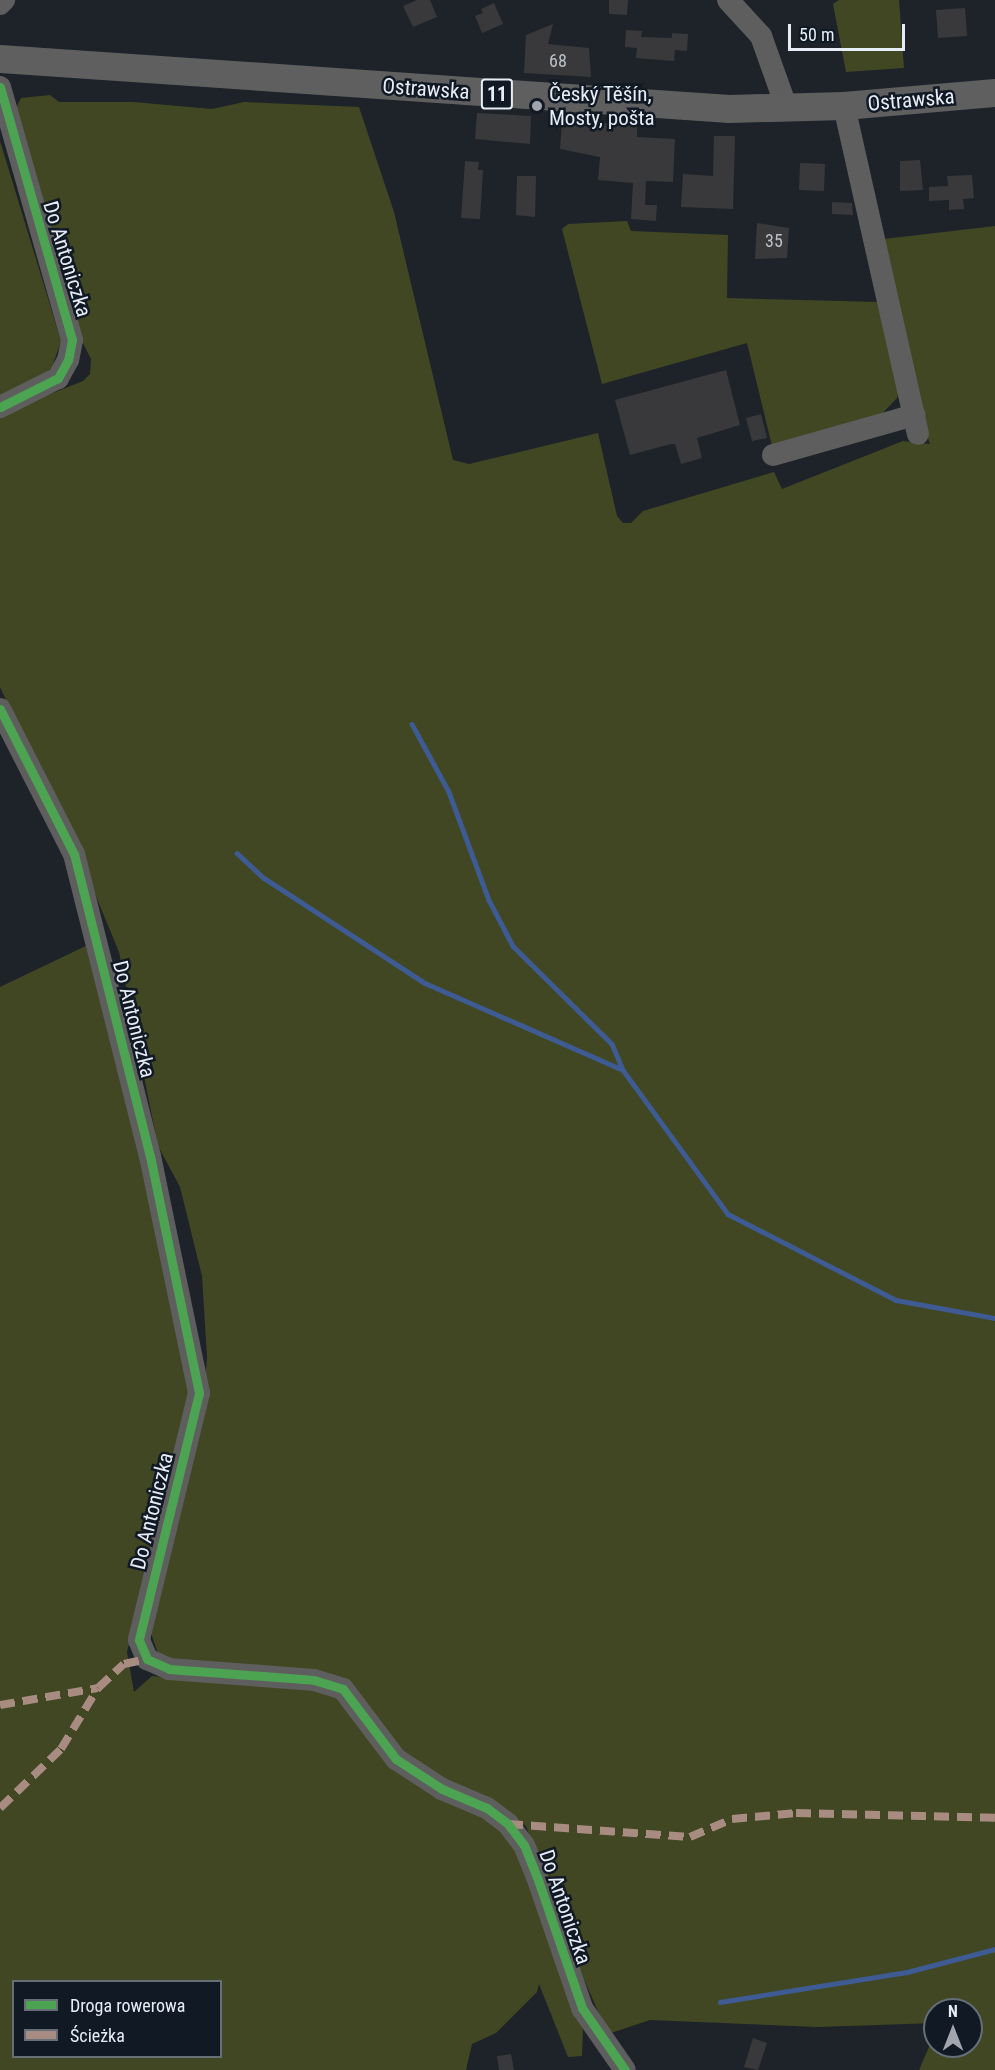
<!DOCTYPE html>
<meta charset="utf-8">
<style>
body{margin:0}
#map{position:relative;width:995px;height:2070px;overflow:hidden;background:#1e2329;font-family:"Roboto Condensed",sans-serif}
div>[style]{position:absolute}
.green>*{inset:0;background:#414722}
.stream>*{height:4.5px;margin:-2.25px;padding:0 2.25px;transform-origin:2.25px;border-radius:2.25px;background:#3e5b93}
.building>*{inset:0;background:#39393b}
.minor>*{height:22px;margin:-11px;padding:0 11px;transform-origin:11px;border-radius:11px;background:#5f5e5e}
.major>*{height:28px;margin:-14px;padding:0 14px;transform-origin:14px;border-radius:14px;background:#5f5f60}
.quiet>*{height:8px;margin-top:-4px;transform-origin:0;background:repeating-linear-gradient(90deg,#a88b81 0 15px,transparent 0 23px)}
.cycleway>*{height:9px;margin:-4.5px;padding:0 4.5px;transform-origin:4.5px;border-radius:4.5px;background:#4ca352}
.dots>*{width:16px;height:16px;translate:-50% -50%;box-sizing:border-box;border:3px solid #101924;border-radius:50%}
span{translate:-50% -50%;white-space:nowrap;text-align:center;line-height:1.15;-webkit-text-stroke:5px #101924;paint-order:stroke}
.number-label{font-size:18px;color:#bcc0c7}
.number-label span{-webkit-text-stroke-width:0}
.shield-label span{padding:2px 4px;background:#101924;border:2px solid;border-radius:4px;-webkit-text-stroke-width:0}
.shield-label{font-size:20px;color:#e7edf6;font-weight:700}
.street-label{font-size:21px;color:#e7edf6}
.poi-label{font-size:21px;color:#e7edf6}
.left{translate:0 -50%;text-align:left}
.legend{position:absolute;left:12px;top:1980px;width:210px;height:78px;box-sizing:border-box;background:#101924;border:2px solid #666e78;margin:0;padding:8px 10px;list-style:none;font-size:18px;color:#e7edf6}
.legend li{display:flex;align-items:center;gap:12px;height:30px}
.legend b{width:30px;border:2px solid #666e78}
.north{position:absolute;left:923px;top:1998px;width:60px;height:60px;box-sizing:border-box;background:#101924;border:2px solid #666e78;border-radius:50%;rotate:0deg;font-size:16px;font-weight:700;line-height:24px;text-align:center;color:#e7edf6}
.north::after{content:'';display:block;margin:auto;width:21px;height:27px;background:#a1a6ae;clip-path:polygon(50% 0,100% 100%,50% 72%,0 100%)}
.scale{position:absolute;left:788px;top:24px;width:117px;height:27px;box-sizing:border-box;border:3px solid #e7edf6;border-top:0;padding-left:8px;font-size:18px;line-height:21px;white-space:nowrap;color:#e7edf6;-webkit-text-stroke:4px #101924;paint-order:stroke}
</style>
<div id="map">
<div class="green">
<div style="clip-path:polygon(839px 0,899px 0,904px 68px,846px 72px,833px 4px)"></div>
<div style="clip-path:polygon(evenodd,50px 95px,59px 102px,133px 102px,212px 109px,244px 102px,359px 107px,394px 212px,453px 460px,469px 464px,598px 433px,617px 516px,623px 523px,631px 523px,643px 511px,774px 472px,782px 489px,903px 441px,930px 444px,919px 412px,884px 239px,995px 226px,995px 2070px,919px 2070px,935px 2033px,935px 2046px,971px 2046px,971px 2010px,935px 2010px,935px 2023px,818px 2027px,650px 2020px,608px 2034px,568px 1943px,526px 1826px,492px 1804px,522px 1853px,583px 2027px,582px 2056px,568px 2057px,539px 1984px,537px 1992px,496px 2033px,472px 2044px,466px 2070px,0 2070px,0 987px,94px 942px,189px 1393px,127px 1652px,134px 1692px,152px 1676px,213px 1682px,333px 1674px,220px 1668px,164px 1657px,157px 1651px,150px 1630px,203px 1413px,207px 1357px,202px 1276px,180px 1187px,158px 1146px,119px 952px,81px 860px,0 687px,0 414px,83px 381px,90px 374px,91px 359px,80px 337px,15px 110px,21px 98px,50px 95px,14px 1982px,220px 1982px,220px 2056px,14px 2056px,14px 1982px)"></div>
<div style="clip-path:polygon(0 141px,61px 341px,52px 367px,42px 378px,0 398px)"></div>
<div style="clip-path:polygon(627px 221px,631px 231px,728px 235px,727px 298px,880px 302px,899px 390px,897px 398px,878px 418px,772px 446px,747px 343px,602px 384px,562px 229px,568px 224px)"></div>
</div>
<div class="stream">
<div style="left:412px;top:724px;width:77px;rotate:61.4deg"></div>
<div style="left:449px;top:792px;width:115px;rotate:69.7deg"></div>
<div style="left:489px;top:900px;width:52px;rotate:62.4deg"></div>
<div style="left:513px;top:946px;width:139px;rotate:44.7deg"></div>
<div style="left:612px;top:1044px;width:28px;rotate:67deg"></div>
<div style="left:623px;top:1070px;width:178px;rotate:53.9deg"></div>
<div style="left:728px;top:1214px;width:189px;rotate:27.1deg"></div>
<div style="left:896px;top:1300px;width:101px;rotate:10.3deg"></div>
<div style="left:237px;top:853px;width:37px;rotate:43deg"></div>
<div style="left:264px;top:878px;width:192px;rotate:33.1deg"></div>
<div style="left:425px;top:983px;width:216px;rotate:23.7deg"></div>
<div style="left:720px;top:2002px;width:189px;rotate:-9.1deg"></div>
<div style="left:907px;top:1972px;width:91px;rotate:-14.6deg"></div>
</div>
<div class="building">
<div style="clip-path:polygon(417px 0,430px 0,437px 17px,413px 27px,403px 6px)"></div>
<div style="clip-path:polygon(609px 0,628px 0,627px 15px,609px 14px)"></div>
<div style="clip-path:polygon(494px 3px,503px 24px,482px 33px,475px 16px,483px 13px,481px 9px)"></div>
<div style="clip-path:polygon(965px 8px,967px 36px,938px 38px,936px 10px)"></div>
<div style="clip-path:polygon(553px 24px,548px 44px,589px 48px,591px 77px,524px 73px,526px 35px)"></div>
<div style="clip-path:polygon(626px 30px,642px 31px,641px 37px,672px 38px,672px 33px,688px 34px,687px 51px,675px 50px,674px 61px,636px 58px,637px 48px,625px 47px)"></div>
<div style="clip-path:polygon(477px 113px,531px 116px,530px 144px,475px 139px)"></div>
<div style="clip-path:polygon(562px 121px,628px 124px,637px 126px,637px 137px,675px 139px,673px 182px,646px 181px,645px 205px,657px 205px,656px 221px,631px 219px,633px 183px,598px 180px,600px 157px,560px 149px)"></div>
<div style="clip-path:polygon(714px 136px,735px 136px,733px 209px,681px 207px,683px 174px,713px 176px)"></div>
<div style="clip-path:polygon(920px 160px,923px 190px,900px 191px,900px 161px)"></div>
<div style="clip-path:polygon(465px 161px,479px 162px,478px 170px,483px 170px,480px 219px,461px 218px)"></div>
<div style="clip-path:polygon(800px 163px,825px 164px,824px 191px,799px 190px)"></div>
<div style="clip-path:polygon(972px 175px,974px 198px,963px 199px,964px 209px,949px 210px,949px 200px,929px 201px,929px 187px,948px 186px,947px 176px)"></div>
<div style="clip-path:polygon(517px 176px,536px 176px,535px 217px,516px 215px)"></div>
<div style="clip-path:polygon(832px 202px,852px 203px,853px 215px,832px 214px)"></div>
<div style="clip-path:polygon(757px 223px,789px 228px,787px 258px,755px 259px)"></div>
<div style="clip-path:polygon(726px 370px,740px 425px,697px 438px,702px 458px,681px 464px,675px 444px,671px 444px,630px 455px,615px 400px)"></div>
<div style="clip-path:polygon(761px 414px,767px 438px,752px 441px,746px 418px)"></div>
<div style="clip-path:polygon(753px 2038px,767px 2043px,758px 2070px,744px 2067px)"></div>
<div style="clip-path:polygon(511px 2054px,514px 2070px,499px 2070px,497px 2056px)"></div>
</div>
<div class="minor">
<div style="left:728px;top:0;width:49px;rotate:47.5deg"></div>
<div style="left:761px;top:36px;width:77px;rotate:70.4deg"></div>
<div style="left:0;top:4px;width:6px;rotate:-45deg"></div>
<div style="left:0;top:87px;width:263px;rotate:74.1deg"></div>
<div style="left:72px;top:340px;width:20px;rotate:101deg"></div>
<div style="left:68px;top:360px;width:21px;rotate:119deg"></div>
<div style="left:58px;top:378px;width:65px;rotate:153.4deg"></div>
<div style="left:844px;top:106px;width:336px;rotate:77.3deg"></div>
<div style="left:773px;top:455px;width:147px;rotate:-15.8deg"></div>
<div style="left:0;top:709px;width:163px;rotate:63deg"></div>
<div style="left:74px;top:854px;width:311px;rotate:75.9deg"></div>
<div style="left:150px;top:1156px;width:242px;rotate:78.3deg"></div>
<div style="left:199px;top:1393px;width:254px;rotate:103.7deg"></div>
<div style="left:139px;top:1640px;width:21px;rotate:67deg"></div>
<div style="left:147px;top:1659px;width:24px;rotate:24deg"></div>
<div style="left:169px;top:1669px;width:145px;rotate:4.3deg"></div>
<div style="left:314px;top:1680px;width:30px;rotate:17deg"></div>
<div style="left:343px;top:1689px;width:88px;rotate:52.9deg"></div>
<div style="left:396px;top:1759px;width:55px;rotate:33.1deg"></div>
<div style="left:442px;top:1789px;width:49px;rotate:22.9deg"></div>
<div style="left:487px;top:1808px;width:26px;rotate:37deg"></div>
<div style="left:508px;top:1824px;width:26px;rotate:53deg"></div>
<div style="left:524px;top:1845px;width:35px;rotate:68deg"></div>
<div style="left:537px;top:1877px;width:139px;rotate:71deg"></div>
<div style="left:582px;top:2008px;width:75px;rotate:55.3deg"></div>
</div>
<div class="major">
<div style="left:0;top:59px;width:731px;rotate:3.92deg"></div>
<div style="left:729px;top:109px;width:115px;rotate:-1.5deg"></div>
<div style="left:844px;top:106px;width:152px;rotate:-4.9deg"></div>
</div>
<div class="quiet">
<div style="left:0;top:1705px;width:99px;rotate:-9.8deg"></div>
<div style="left:0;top:1808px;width:85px;rotate:-44deg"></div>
<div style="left:61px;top:1749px;width:71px;rotate:-58.8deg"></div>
<div style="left:98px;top:1688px;width:35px;rotate:-43deg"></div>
<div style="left:124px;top:1664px;width:24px;rotate:-12deg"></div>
<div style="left:508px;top:1824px;width:182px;rotate:4.1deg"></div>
<div style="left:690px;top:1837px;width:46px;rotate:-23.2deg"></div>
<div style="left:732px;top:1819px;width:64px;rotate:-5.4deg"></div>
<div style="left:796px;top:1813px;width:199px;rotate:1.4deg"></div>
</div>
<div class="cycleway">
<div style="left:0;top:87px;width:263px;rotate:74.1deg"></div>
<div style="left:72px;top:340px;width:20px;rotate:101deg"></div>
<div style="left:68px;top:360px;width:21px;rotate:119deg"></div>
<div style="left:58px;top:378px;width:65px;rotate:153.4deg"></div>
<div style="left:0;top:709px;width:163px;rotate:63deg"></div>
<div style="left:74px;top:854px;width:311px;rotate:75.9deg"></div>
<div style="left:150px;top:1156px;width:242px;rotate:78.3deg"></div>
<div style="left:199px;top:1393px;width:254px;rotate:103.7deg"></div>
<div style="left:139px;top:1640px;width:21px;rotate:67deg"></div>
<div style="left:147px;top:1659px;width:24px;rotate:24deg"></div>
<div style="left:169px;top:1669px;width:145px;rotate:4.3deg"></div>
<div style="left:314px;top:1680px;width:30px;rotate:17deg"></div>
<div style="left:343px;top:1689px;width:88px;rotate:52.9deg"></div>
<div style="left:396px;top:1759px;width:55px;rotate:33.1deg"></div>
<div style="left:442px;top:1789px;width:49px;rotate:22.9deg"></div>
<div style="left:487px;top:1808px;width:26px;rotate:37deg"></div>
<div style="left:508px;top:1824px;width:26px;rotate:53deg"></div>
<div style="left:524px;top:1845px;width:35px;rotate:68deg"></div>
<div style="left:537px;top:1877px;width:139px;rotate:71deg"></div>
<div style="left:582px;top:2008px;width:75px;rotate:55.3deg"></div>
</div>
<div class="dots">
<div style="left:537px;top:106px;background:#a1a6ae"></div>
</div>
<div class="number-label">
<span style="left:558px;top:61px">68</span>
<span style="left:774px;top:241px">35</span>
</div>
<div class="shield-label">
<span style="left:497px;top:94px">11</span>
</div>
<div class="street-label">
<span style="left:426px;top:89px;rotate:4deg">Ostrawska</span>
<span style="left:911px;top:100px;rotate:-5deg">Ostrawska</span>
<span style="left:67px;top:259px;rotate:73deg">Do Antoniczka</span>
<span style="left:134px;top:1019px;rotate:76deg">Do Antoniczka</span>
<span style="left:152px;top:1511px;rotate:-76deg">Do Antoniczka</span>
<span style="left:565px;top:1907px;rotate:71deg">Do Antoniczka</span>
</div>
<div class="poi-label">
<span class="left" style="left:549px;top:106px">Český Těšín,<br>Mosty, pošta</span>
</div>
<ul class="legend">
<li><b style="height:8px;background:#4ca352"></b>Droga rowerowa</li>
<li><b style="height:8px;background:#a88b81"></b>Ścieżka</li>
</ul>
<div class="north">N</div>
<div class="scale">50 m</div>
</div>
